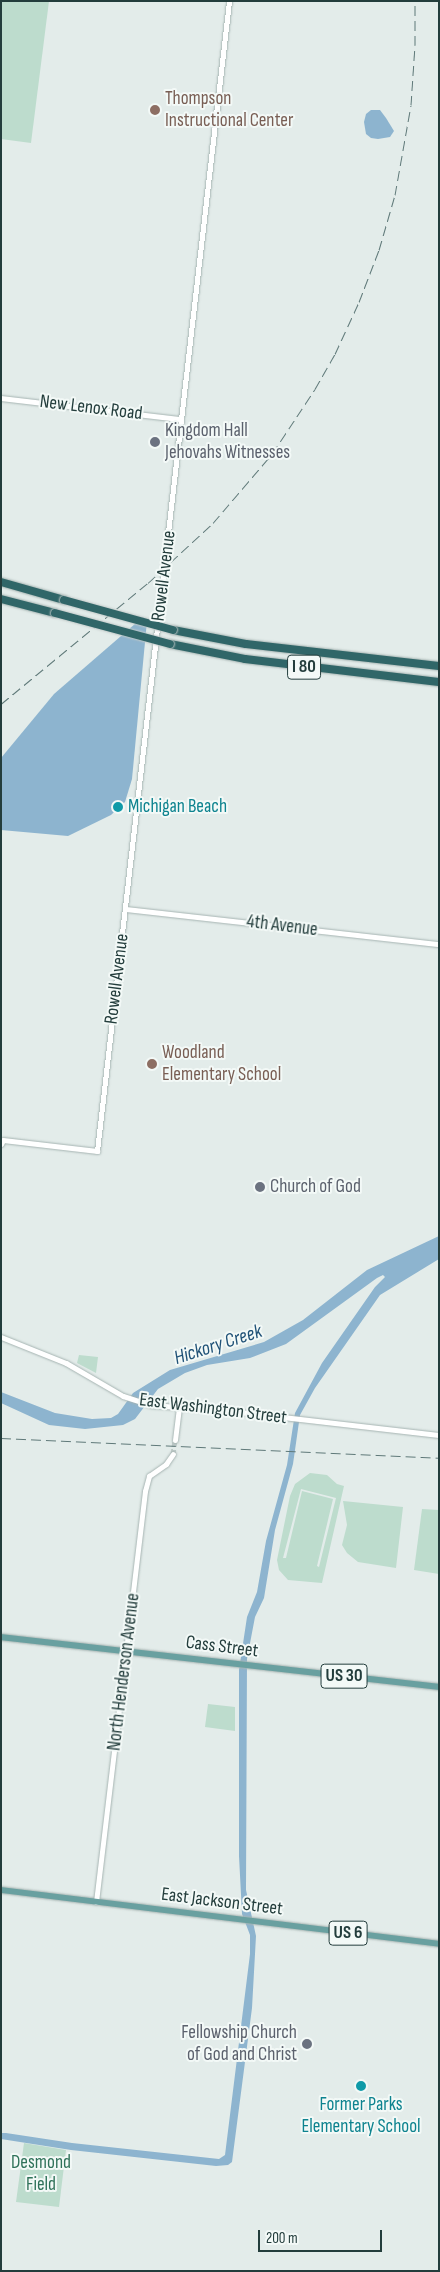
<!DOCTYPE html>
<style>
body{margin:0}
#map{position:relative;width:440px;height:2272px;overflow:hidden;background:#e3ecea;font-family:"Sofia Sans Condensed",sans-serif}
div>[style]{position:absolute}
.green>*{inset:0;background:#bddccd}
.water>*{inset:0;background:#8db4cf}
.minor-tunnel>*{height:5px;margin-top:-2.5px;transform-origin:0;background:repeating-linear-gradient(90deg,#bdc9c7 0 5px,transparent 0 7.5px)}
.roads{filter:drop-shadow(0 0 1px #a6b4b2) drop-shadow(0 0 1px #a6b4b2)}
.minor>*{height:5px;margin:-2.5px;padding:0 2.5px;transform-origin:2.5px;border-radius:2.5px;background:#fff}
.major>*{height:6px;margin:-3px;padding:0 3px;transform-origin:3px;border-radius:3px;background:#69a0a0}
.highway>*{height:8px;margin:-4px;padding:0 4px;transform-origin:4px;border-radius:4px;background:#306668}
.rail>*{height:1px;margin-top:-0.5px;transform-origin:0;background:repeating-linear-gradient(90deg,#5e7878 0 10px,transparent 0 15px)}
.bridges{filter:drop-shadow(0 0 1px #c1c9c8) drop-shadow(0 0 1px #c1c9c8)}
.highway-bridge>*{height:8px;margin:-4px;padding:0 4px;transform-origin:4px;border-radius:4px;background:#306668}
.dots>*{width:14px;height:14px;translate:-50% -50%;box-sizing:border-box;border:2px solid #f3f9f7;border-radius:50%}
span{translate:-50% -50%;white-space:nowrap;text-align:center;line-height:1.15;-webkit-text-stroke:4px #f3f9f7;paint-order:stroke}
.shield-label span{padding:1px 4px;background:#f3f9f7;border:1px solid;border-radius:4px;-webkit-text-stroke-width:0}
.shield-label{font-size:18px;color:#233d3c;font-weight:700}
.education-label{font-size:19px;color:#785e54}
.left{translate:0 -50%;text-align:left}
.street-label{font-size:19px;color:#233d3c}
.worship-label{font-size:19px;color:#5b616d}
.right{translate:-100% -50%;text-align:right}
.culture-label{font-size:19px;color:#0d838f}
.park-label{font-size:19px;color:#2f725a}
.water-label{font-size:20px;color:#205277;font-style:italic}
.frame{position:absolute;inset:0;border:2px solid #233d3c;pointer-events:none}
.scale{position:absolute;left:258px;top:2230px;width:124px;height:22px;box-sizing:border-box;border:2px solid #233d3c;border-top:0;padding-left:6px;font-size:15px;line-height:18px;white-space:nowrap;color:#233d3c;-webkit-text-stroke:4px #f3f9f7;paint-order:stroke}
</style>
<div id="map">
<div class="green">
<div style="clip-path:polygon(1px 1px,49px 1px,31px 143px,1px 139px)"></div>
<div style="clip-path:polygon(79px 1355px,98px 1357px,96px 1373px,77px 1363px)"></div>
<div style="clip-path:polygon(evenodd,310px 1473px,327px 1475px,337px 1484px,344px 1486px,322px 1583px,288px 1580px,279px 1570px,277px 1560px,290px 1496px,295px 1484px,310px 1473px,301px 1489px,336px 1498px,319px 1567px,317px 1566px,333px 1499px,302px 1491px,286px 1558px,283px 1558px,301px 1489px)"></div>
<div style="clip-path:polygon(343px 1501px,403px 1507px,396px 1568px,358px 1562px,347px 1553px,342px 1545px,347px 1525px)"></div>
<div style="clip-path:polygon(422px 1509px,439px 1510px,439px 1574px,414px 1570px)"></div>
<div style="clip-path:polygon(208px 1704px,235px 1707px,235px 1731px,205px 1727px)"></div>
<div style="clip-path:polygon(24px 2143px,66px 2150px,59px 2207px,16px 2202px)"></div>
</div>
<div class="water">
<div style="clip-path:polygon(371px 110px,380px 110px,386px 118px,394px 131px,390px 137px,378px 139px,371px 138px,366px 134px,364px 122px,366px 114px)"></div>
<div style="clip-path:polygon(143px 617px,147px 621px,132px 779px,125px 802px,111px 815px,68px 836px,1px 830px,1px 758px,54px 694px)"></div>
<div style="clip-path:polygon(439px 1236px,439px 1259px,380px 1295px,315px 1388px,300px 1415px,293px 1464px,275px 1530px,264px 1598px,255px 1617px,247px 1659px,246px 1890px,256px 1936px,252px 2008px,232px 2162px,228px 2165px,216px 2166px,71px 2150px,1px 2139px,1px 2133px,6px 2133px,72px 2143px,219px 2159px,225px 2155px,250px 1954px,250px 1935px,242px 1914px,239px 1856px,239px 1670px,247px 1617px,257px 1592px,266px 1541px,287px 1465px,295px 1413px,322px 1363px,375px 1287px,385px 1277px,383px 1275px,377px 1278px,286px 1344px,250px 1358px,207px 1365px,185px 1373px,158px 1389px,135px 1419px,123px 1425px,85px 1429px,49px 1425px,1px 1403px,1px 1392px,55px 1413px,92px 1419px,111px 1418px,118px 1414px,133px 1393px,170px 1370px,264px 1342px,303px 1320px,367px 1270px)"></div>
</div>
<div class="minor-tunnel">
<div style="left:173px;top:1454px;width:14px;rotate:-82deg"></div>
</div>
<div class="roads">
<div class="minor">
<div style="left:1px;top:398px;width:181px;rotate:6.7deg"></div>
<div style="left:126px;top:909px;width:315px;rotate:6.4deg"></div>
<div style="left:1px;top:1144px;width:4px;rotate:-63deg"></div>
<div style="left:3px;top:1140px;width:95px;rotate:6.7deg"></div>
<div style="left:97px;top:1151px;width:1158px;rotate:-83.45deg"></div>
<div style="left:1px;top:1337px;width:70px;rotate:21.8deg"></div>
<div style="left:66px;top:1363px;width:66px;rotate:30.1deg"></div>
<div style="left:123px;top:1396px;width:28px;rotate:18deg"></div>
<div style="left:150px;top:1405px;width:72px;rotate:4deg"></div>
<div style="left:222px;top:1410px;width:218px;rotate:6.6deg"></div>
<div style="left:175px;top:1440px;width:33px;rotate:-83deg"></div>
<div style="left:96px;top:1902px;width:414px;rotate:-83.2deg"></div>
<div style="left:145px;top:1491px;width:16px;rotate:-75deg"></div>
<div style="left:149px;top:1476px;width:21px;rotate:-35deg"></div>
<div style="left:166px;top:1464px;width:12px;rotate:-55deg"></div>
</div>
<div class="major">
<div style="left:1px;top:1637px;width:441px;rotate:6.5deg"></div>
<div style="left:1px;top:1890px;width:441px;rotate:7deg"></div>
</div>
<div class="highway">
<div style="left:1px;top:582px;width:66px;rotate:15.9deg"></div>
<div style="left:1px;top:599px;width:56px;rotate:14.5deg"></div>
<div style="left:173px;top:630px;width:74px;rotate:10.9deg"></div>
<div style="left:246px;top:644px;width:194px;rotate:6.5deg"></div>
<div style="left:170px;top:644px;width:76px;rotate:11.3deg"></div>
<div style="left:245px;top:659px;width:195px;rotate:6.8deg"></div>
</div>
</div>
<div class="rail">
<div style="left:1px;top:704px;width:190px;rotate:-39.5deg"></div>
<div style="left:148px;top:583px;width:88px;rotate:-42.7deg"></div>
<div style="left:213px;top:523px;width:91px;rotate:-49.5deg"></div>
<div style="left:272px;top:454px;width:78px;rotate:-56.5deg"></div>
<div style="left:315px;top:389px;width:40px;rotate:-60.3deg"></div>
<div style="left:335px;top:354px;width:57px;rotate:-65.2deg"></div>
<div style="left:359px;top:302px;width:56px;rotate:-69deg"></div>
<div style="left:379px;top:250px;width:57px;rotate:-73.8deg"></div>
<div style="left:395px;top:195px;width:91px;rotate:-79.9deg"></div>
<div style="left:411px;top:105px;width:60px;rotate:-86.2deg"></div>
<div style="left:415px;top:45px;width:44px;rotate:-90deg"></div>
<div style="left:1px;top:1438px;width:438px;rotate:2.6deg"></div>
</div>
<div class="bridges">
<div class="highway-bridge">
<div style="left:64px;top:600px;width:113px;rotate:15.4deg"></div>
<div style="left:55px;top:613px;width:119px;rotate:15.1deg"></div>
</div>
</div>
<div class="dots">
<div style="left:155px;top:110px;background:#8d6e63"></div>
<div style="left:155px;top:442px;background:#6b7280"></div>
<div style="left:118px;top:807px;background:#0f9aa8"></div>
<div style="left:152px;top:1064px;background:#8d6e63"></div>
<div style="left:260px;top:1187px;background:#6b7280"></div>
<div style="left:307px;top:2044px;background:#6b7280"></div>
<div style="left:361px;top:2086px;background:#0f9aa8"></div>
</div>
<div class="shield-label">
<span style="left:304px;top:667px">I 80</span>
<span style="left:344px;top:1676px">US 30</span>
<span style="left:348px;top:1933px">US 6</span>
</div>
<div class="education-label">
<span class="left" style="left:165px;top:110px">Thompson<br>Instructional Center</span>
<span class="left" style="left:162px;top:1064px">Woodland<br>Elementary School</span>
</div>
<div class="street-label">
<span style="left:91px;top:408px;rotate:7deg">New Lenox Road</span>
<span style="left:164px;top:576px;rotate:-83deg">Rowell Avenue</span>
<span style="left:282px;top:926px;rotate:7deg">4th Avenue</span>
<span style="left:117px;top:979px;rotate:-83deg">Rowell Avenue</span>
<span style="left:213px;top:1409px;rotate:7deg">East Washington Street</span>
<span style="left:222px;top:1647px;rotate:7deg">Cass Street</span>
<span style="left:124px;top:1672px;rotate:-83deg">North Henderson Avenue</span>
<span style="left:222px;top:1902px;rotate:7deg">East Jackson Street</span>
</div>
<div class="worship-label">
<span class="left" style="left:165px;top:442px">Kingdom Hall<br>Jehovahs Witnesses</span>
<span class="left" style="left:270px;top:1187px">Church of God</span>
<span class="right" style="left:297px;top:2044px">Fellowship Church<br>of God and Christ</span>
</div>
<div class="culture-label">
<span class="left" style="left:128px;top:807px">Michigan Beach</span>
<span style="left:361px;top:2116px">Former Parks<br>Elementary School</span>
</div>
<div class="park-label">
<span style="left:41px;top:2174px">Desmond<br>Field</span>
</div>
<div class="water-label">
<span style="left:218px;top:1345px;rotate:-18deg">Hickory Creek</span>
</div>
<div class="frame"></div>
<div class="scale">200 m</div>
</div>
